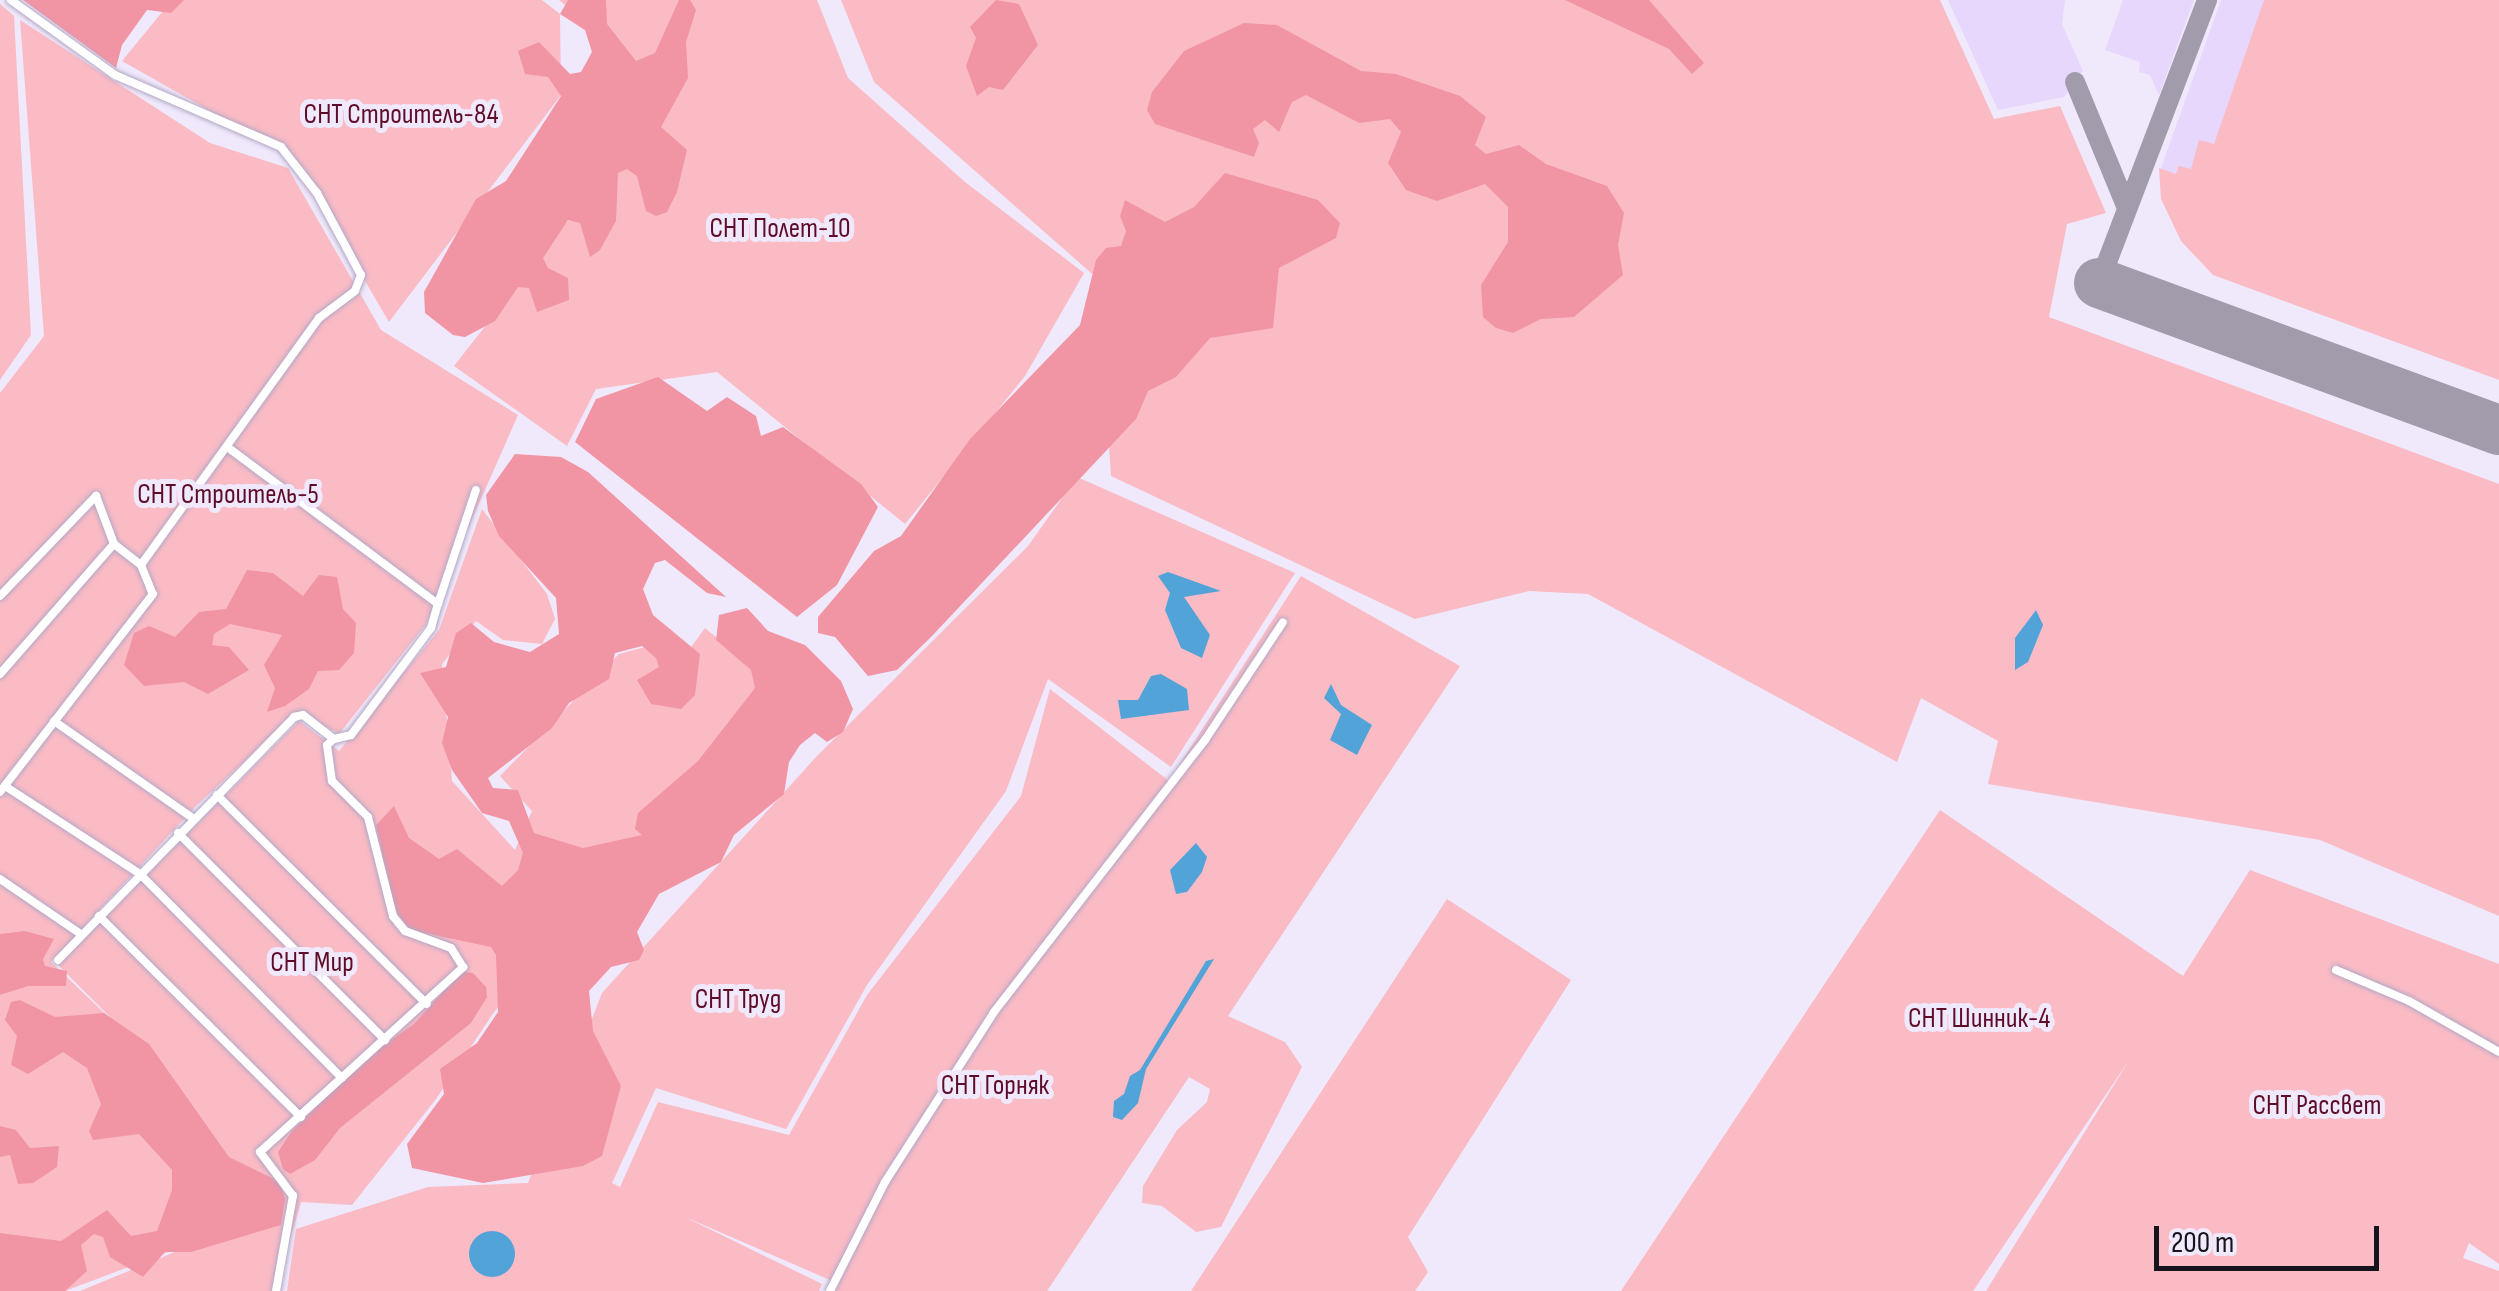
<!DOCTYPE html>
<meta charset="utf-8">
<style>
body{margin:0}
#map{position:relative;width:2499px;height:1291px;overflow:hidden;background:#f0e8fb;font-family:"Sofia Sans Condensed",sans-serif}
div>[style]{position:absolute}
.built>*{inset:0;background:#e7d7fd}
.green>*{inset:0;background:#fabbc5}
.forest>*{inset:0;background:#f195a5}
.water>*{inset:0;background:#52a3d8}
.round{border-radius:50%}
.taxiway>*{height:20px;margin:-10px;padding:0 10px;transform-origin:10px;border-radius:10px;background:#a29bab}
.runway>*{height:50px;margin:-25px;padding:0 25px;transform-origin:25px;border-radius:25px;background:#a29bab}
.roads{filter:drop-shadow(0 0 2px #b3a7c4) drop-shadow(0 0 2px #b3a7c4)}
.minor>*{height:8px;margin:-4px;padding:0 4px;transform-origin:4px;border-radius:4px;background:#fff}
span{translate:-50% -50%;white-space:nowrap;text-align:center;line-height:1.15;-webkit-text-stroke:10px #f0e8fb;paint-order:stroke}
.park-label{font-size:28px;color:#5e0c27}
.scale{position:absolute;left:2154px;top:1226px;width:225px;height:45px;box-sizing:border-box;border:5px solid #17131d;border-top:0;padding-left:12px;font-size:30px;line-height:35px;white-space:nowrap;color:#17131d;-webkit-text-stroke:8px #f0e8fb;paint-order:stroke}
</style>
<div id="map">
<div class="built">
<div style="clip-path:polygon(1948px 0,2065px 0,2062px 24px,2083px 71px,2064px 97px,1998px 110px)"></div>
<div style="clip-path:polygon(2123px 0,2194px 0,2159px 95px,2150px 75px,2139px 72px,2140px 62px,2105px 50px)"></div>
<div style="clip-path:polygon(2221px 0,2266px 0,2214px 145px,2191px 171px,2176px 176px,2160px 171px)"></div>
</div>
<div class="green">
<div style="clip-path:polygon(172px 0,542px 0,560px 14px,561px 95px,389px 322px,293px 158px,122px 61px)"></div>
<div style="clip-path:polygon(559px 0,817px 0,848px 78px,965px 182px,1084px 273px,1025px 376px,905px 524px,717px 372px,596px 389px,567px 446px,454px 366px,565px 224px,661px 128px,633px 61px)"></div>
<div style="clip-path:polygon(841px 0,1940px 0,1994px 119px,2060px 106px,2106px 213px,2067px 224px,2049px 317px,2499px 484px,2499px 916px,2320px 840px,1988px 784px,1998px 741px,1921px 698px,1897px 762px,1588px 594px,1529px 591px,1415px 619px,1111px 476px,1098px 279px,874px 82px)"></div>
<div style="clip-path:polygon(2264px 0,2499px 0,2499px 380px,2213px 275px,2181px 241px,2161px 199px,2159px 168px,2176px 174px,2179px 166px,2191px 169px,2199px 140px,2214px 144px)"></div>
<div style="clip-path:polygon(0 4px,14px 16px,31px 335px,0 380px)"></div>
<div style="clip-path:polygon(20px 20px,210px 143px,288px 168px,381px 330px,518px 415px,426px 624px,339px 734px,298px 712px,196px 806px,51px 962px,140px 1047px,58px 965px,299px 721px,339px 751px,439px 630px,482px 509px,547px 594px,555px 619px,542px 644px,503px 640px,476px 621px,442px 664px,452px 781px,515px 850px,532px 811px,500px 776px,619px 654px,645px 647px,673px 672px,705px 628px,776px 687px,494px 1012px,436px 1099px,352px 1205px,301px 1202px,275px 1291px,80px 1291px,253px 1220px,65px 1291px,0 1291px,0 393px,44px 336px)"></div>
<div style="clip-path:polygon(1077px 477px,1295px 573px,1171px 767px,1048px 679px,1006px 791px,867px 985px,786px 1129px,656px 1088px,612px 1183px,620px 1187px,658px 1102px,789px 1135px,867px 995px,1021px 796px,1050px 689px,1169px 781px,1301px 576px,1460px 666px,1228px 1016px,1285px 1042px,1302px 1067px,1221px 1227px,1196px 1232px,1162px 1206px,1142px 1203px,1143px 1186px,1177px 1130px,1207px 1102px,1210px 1089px,1189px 1077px,1047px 1291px,828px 1291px,830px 1280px,685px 1217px,822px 1284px,819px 1291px,287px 1291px,296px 1229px,428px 1187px,528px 1183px,602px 993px,817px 756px,1028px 546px)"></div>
<div style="clip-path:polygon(1940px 810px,2183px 976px,2250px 870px,2499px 964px,2499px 1264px,2469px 1243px,2463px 1258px,2499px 1271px,2499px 1291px,1986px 1291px,2130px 1059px,1973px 1291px,1621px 1291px)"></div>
<div style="clip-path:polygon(1447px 899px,1571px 980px,1408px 1237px,1428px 1272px,1415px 1291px,1191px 1291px)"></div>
</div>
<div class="forest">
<div style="clip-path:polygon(23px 0,184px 0,171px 13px,147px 10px,122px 45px,116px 68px)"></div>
<div style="clip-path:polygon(568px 0,606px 0,607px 24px,636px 61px,655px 53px,679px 0,690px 0,696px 10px,686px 42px,688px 78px,661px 127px,687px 150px,677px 192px,667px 212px,656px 216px,646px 211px,637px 176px,627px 169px,618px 173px,616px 221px,600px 250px,590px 257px,580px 223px,568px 220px,543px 258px,548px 268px,568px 278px,569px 300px,537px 312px,529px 288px,518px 287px,495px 321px,465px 337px,453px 335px,425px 313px,424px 292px,476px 199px,506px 181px,561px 96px,548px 77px,525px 74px,518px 51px,539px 42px,570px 74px,581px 72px,592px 52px,585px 30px,560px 14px)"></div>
<div style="clip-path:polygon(996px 0,1019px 4px,1038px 45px,1003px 90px,989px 87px,977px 96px,966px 66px,976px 38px,970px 27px)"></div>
<div style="clip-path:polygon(1565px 0,1649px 0,1704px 63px,1692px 74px,1669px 49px)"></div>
<div style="clip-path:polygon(1244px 23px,1277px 25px,1361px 71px,1396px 74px,1460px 96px,1486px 117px,1475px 145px,1486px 154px,1519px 145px,1546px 164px,1607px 186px,1624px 213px,1618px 245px,1623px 275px,1574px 317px,1541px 319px,1513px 333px,1496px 328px,1483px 317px,1481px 285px,1508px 242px,1508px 207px,1485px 184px,1437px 201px,1406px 190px,1388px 163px,1401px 132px,1390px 119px,1359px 123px,1306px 95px,1292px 102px,1279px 132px,1265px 120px,1253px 129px,1259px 143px,1254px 157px,1155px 124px,1147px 110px,1152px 92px,1184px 51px)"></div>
<div style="clip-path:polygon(1225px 173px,1318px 200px,1340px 223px,1336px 238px,1279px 268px,1273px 328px,1210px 338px,1176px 377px,1148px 391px,1136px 419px,932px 636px,897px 670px,868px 676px,835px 637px,818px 633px,818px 617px,874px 551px,901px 536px,970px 439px,1080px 325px,1096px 260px,1106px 248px,1121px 246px,1126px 231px,1120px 216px,1125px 200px,1165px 222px,1194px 207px)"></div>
<div style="clip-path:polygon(658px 377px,707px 411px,727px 397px,756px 416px,761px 436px,783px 427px,861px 484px,878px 507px,837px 585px,797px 617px,575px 442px,596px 399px)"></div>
<div style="clip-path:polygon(515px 454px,561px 457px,588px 472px,726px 597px,707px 593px,665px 560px,655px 563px,643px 589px,653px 615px,700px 654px,695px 695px,681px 709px,651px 704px,637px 680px,659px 667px,656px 658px,642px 646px,615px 653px,609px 679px,569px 703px,552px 728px,488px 778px,493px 788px,518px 790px,534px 833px,583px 848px,642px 835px,635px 829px,638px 813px,698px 761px,755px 688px,751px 670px,716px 640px,719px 615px,747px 608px,768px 631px,805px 645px,841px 681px,853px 709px,843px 732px,827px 742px,815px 733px,800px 745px,789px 762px,784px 794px,734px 835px,721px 862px,659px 894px,637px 932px,644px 950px,639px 960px,611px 967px,589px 991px,593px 1031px,621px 1086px,602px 1156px,583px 1166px,483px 1183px,412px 1168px,407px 1144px,444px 1094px,440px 1069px,477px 1043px,498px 1012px,496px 955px,491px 947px,411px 930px,395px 911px,376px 825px,394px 806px,409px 838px,439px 859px,457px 849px,502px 886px,518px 870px,523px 853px,509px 821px,482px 813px,452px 770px,442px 743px,448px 717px,420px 673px,446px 667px,456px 633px,471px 623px,494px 642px,530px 652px,559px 634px,556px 598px,499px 536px,488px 511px,486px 495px)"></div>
<div style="clip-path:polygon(247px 570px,273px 573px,303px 596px,319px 575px,337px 577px,343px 609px,356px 623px,354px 653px,339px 670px,318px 671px,309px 689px,285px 706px,267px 712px,275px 688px,264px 665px,282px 635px,230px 624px,214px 634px,212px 645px,229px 647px,249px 670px,208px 694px,184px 682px,144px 686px,124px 665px,134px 633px,149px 626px,175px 637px,199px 612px,226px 609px)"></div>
<div style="clip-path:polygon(25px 931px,54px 939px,43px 959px,45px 966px,67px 971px,66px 986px,28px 986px,0 995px,0 934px)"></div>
<div style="clip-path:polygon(461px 972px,473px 973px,486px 987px,487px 997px,471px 1023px,340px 1128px,315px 1160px,290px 1174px,283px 1169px,278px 1152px,292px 1131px,362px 1061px,414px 1024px)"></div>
<div style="clip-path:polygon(20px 1000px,55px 1017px,104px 1013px,149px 1044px,229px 1157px,280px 1182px,285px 1199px,281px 1225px,191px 1252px,165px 1252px,143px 1277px,110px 1257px,103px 1237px,94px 1234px,81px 1245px,87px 1271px,65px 1291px,0 1291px,0 1233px,61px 1241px,107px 1210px,131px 1236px,157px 1231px,172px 1190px,172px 1170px,139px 1134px,93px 1140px,89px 1131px,101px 1104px,87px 1068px,63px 1052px,28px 1074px,11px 1065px,17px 1036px,5px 1020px,11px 1002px)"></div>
<div style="clip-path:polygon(0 1126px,16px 1130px,30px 1148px,59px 1146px,57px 1167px,33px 1183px,18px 1184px,10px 1155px,0 1157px)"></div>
</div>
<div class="water">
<div style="clip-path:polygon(1168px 572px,1221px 591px,1184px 597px,1210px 635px,1202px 658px,1181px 648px,1165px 610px,1170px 593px,1158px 576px)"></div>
<div style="clip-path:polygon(2036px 610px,2043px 625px,2028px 662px,2015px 670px,2015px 638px)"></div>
<div style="clip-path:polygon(1161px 674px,1187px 689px,1189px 710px,1121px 719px,1118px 700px,1138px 700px,1151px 676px)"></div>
<div style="clip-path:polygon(1331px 684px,1341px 705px,1372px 725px,1357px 755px,1330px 740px,1341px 714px,1324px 698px)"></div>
<div style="clip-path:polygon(1196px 843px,1207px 857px,1202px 872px,1187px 892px,1176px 894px,1170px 870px)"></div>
<div style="clip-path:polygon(1214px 959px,1146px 1069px,1138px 1103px,1122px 1120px,1113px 1117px,1114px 1101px,1124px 1094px,1130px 1076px,1140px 1070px,1206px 961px)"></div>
<div class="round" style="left:469px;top:1231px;width:46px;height:46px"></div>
</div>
<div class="taxiway">
<div style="left:2075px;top:82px;width:136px;rotate:67.6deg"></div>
<div style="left:2099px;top:283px;width:303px;rotate:-69.1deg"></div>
</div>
<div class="runway">
<div style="left:2099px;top:283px;width:426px;rotate:20.2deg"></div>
</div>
<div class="roads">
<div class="minor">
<div style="left:11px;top:0;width:128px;rotate:35.8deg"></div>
<div style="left:115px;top:75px;width:181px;rotate:23.4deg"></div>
<div style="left:281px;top:147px;width:58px;rotate:52deg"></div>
<div style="left:317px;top:193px;width:93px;rotate:61.8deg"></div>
<div style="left:361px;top:275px;width:17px;rotate:111deg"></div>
<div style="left:355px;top:291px;width:45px;rotate:143.1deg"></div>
<div style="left:319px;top:318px;width:304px;rotate:125.8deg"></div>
<div style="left:0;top:596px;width:139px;rotate:-46.2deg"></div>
<div style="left:96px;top:496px;width:51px;rotate:69.4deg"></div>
<div style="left:114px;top:544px;width:34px;rotate:38deg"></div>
<div style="left:141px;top:565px;width:31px;rotate:68deg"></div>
<div style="left:153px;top:594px;width:250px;rotate:127.7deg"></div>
<div style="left:438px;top:604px;width:120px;rotate:-71.6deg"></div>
<div style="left:0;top:674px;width:173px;rotate:-48.8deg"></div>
<div style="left:54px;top:721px;width:167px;rotate:35deg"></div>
<div style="left:5px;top:786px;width:161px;rotate:33.1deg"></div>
<div style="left:140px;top:874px;width:287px;rotate:45.3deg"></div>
<div style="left:217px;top:795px;width:296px;rotate:44.9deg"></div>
<div style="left:178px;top:833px;width:293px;rotate:45deg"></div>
<div style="left:0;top:879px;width:99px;rotate:34.3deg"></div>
<div style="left:99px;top:916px;width:285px;rotate:44.9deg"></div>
<div style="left:58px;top:960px;width:339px;rotate:-45.8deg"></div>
<div style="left:294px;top:717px;width:9px;rotate:-13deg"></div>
<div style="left:303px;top:715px;width:39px;rotate:38deg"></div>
<div style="left:334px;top:739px;width:17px;rotate:-13deg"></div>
<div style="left:351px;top:735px;width:134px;rotate:-53.2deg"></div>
<div style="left:431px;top:628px;width:25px;rotate:-74deg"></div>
<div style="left:438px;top:604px;width:263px;rotate:-143.3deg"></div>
<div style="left:2336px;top:970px;width:79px;rotate:23deg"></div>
<div style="left:2409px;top:1001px;width:103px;rotate:29.5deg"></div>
<div style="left:276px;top:1291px;width:97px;rotate:-79.9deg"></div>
<div style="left:293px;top:1196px;width:55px;rotate:-126.9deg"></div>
<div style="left:260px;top:1152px;width:275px;rotate:-42.3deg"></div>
<div style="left:463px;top:967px;width:22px;rotate:-122deg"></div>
<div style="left:451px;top:948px;width:49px;rotate:-159.7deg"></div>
<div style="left:405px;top:931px;width:19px;rotate:-129deg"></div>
<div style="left:393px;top:916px;width:102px;rotate:-104.2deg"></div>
<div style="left:368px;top:817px;width:51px;rotate:-135deg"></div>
<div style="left:332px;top:781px;width:36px;rotate:-98deg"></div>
<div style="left:327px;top:745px;width:9px;rotate:-41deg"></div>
<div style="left:830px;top:1291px;width:122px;rotate:-63.2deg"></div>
<div style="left:885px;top:1182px;width:202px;rotate:-57.3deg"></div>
<div style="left:994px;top:1012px;width:344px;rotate:-52.2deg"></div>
<div style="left:1205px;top:740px;width:141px;rotate:-56.5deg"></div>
</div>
</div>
<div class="park-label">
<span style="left:401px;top:115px">СНТ Строитель-84</span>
<span style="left:780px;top:229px">СНТ Полет-10</span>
<span style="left:228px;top:495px">СНТ Строитель-5</span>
<span style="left:312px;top:963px">СНТ Мир</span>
<span style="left:738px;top:1000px">СНТ Труд</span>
<span style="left:1979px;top:1019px">СНТ Шинник-4</span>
<span style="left:995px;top:1086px">СНТ Горняк</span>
<span style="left:2317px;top:1106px">СНТ Рассвет</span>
</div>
<div class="scale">200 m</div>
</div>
